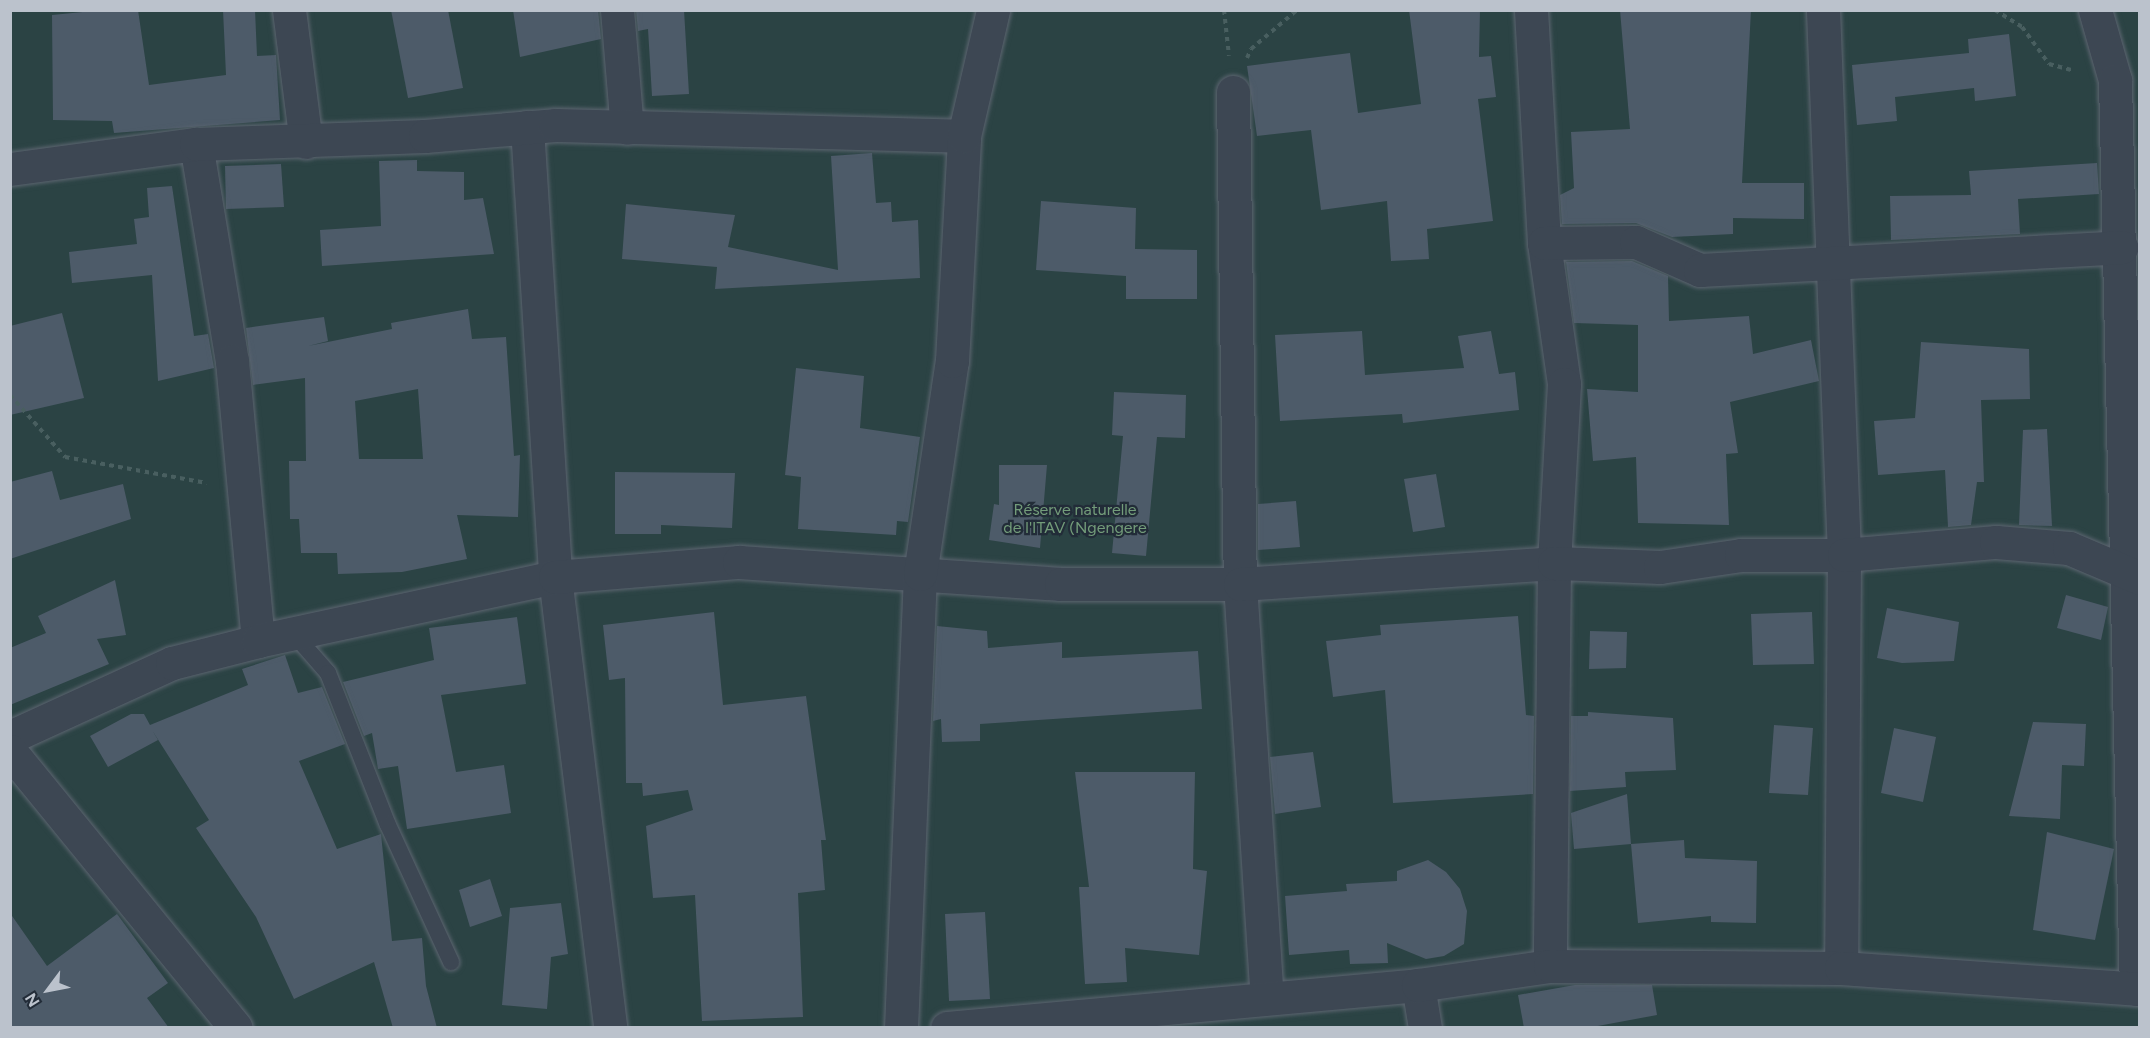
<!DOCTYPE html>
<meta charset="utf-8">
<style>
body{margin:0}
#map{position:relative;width:2150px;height:1038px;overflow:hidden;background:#293543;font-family:Figtree,sans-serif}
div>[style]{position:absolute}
.green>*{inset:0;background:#2b4344}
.building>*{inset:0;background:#4d5b69}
.path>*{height:4px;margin-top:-2px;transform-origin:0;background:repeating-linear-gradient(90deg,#495f60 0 4.5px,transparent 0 9px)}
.roads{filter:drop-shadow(0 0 2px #5c6570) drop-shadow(0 0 2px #5c6570)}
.lane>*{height:16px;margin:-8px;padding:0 8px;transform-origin:8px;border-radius:8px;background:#3d4753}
.street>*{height:33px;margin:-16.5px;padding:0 16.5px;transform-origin:16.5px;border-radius:16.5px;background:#3d4753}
span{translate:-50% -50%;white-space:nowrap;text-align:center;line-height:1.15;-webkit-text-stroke:4.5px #222c38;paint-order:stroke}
.park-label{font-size:16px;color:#739c7a}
.frame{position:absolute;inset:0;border:12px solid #bbc2cc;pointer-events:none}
.north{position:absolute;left:18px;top:960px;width:60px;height:60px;-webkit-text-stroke:4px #222c38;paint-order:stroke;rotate:238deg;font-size:16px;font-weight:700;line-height:24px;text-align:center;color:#bbc2cc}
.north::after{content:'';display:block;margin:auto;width:21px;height:27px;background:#bbc2cc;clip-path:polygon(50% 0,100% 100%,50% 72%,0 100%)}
</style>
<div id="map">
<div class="green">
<div style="clip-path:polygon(11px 11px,2139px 11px,2139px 1027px,11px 1027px)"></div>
</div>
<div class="building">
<div style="clip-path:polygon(103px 10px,138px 10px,149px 85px,226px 75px,223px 10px,255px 10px,257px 56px,276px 55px,280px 120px,114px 133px,112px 121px,53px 120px,52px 15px)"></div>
<div style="clip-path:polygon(391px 10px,448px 10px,463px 88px,408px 98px)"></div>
<div style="clip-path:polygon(513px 10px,598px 10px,601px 39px,520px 57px)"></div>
<div style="clip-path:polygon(636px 10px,684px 10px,689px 94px,652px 96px,648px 29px,638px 31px)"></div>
<div style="clip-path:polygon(1409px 10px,1480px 10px,1479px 57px,1491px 56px,1496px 97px,1478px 99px,1493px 221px,1427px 229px,1429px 259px,1391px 261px,1387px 201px,1321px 210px,1311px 130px,1257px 136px,1247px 66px,1350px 53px,1358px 113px,1421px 104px)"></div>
<div style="clip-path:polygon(1620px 10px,1751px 10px,1742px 183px,1804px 183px,1804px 219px,1733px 218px,1733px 234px,1672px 237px,1636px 223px,1562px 224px,1560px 195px,1574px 188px,1571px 132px,1630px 129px)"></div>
<div style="clip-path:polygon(2009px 34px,2016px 96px,1975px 101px,1974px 88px,1895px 97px,1897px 121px,1857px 125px,1852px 65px,1969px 53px,1968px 39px)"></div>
<div style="clip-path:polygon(872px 153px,876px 203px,891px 202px,892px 222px,918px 220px,920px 278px,715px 289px,717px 267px,622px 259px,626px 204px,735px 215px,728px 247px,838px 270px,831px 156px)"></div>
<div style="clip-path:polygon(417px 160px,417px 171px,464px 172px,464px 200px,483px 198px,494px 254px,322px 266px,320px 230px,381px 226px,379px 161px)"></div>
<div style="clip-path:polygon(2097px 163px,2099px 194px,2018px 199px,2020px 234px,1891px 240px,1890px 196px,1971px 195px,1969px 171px)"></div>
<div style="clip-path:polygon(281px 164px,284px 207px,226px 209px,225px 166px)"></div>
<div style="clip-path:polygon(172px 186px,194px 336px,208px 334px,214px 368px,158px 381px,152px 275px,72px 283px,69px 252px,137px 244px,134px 219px,149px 217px,147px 188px)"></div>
<div style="clip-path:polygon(1041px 201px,1136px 208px,1135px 249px,1197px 250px,1197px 299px,1126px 299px,1126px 276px,1036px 270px)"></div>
<div style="clip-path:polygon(1632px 261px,1668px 276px,1669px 321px,1749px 316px,1753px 354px,1811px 340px,1819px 381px,1730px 402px,1738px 453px,1726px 454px,1729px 525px,1638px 523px,1636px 457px,1593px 461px,1587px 389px,1638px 392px,1638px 325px,1574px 323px,1566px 262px)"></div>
<div style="clip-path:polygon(evenodd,468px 309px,472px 339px,506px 337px,514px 456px,520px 455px,518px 517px,457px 515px,467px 559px,402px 572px,338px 574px,337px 553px,301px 553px,299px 519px,290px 519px,289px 461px,306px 461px,305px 378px,253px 385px,246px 328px,324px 317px,328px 341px,308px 346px,392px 329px,391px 323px,468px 309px,418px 389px,423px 459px,359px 459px,355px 401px,418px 389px)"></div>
<div style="clip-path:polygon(62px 313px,84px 398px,10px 415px,10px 326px)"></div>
<div style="clip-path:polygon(1362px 331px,1365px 375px,1464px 368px,1458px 336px,1491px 331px,1499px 374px,1515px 372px,1519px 410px,1403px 423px,1402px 414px,1280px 421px,1275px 335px)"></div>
<div style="clip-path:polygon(1921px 342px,2029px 349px,2030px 399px,1981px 400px,1984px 482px,1977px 482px,1971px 525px,1948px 527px,1945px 470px,1878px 475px,1874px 421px,1915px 418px)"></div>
<div style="clip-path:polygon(796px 368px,864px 376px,860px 428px,920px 437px,908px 522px,897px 521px,896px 535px,798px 529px,801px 477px,785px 475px)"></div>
<div style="clip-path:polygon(1114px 392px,1186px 395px,1185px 438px,1157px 437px,1146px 556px,1112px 553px,1123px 436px,1112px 435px)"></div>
<div style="clip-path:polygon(2047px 429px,2052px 526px,2019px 525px,2023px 430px)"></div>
<div style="clip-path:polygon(999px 465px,1047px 465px,1040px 548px,989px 540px,994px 504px,999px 505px)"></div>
<div style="clip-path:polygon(52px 471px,60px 500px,123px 484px,131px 519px,10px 559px,10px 482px)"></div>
<div style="clip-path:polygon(615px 472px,735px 473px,732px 528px,661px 525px,661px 534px,615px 534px)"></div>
<div style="clip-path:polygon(1436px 474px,1445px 527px,1413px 532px,1404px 479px)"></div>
<div style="clip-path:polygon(1296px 501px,1300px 547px,1258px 550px,1258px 504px)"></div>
<div style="clip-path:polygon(115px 580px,126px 635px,97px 639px,109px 664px,10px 705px,10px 648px,46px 633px,38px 616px)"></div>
<div style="clip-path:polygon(2066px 595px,2108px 607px,2101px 640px,2057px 628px)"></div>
<div style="clip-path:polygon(1887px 608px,1959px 622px,1954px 661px,1902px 663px,1877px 658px)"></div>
<div style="clip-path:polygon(714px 612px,723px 705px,806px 696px,826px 840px,821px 840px,825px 890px,798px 893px,803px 1017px,702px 1021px,695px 895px,653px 898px,646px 826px,693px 810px,688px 790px,643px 796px,642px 783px,626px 783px,625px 678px,609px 680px,603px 625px)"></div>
<div style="clip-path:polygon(1812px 612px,1814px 664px,1753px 665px,1751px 614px)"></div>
<div style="clip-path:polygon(1518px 616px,1526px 715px,1534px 716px,1533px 794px,1393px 803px,1385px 690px,1333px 697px,1326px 641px,1381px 635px,1380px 625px)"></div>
<div style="clip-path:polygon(517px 617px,526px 684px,441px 695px,456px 772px,504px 765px,511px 813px,407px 829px,398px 766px,378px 769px,372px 733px,364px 736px,343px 682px,434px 660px,429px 628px)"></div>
<div style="clip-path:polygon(937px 626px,987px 631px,988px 648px,1062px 642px,1062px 658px,1198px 651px,1202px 709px,980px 724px,980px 741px,942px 742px,941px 719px,933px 721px)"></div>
<div style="clip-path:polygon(1590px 631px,1627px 632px,1626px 668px,1589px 669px)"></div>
<div style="clip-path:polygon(285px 655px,298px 693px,322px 687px,345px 744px,299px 761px,337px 849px,381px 834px,392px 941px,422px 938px,426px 986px,437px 1028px,393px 1028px,374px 962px,294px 999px,256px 917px,196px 828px,209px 820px,152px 730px,158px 740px,108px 767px,90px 736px,131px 714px,144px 714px,150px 725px,248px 685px,242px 669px)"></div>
<div style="clip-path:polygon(1588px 712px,1673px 718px,1676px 770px,1625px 772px,1626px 787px,1570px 791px,1571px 716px,1588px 716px)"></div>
<div style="clip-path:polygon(2033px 722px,2086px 724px,2084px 766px,2062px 765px,2060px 819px,2009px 816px)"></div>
<div style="clip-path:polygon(1774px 725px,1813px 728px,1808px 795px,1769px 793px)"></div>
<div style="clip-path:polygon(1894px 728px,1936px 737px,1923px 802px,1881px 793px)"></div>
<div style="clip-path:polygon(1313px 752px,1321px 807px,1275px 814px,1270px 757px)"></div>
<div style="clip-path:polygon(1075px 772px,1195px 772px,1193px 869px,1207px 871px,1199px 955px,1125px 948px,1127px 982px,1085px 984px,1079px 887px,1089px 887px)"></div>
<div style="clip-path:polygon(1627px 794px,1631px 844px,1574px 849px,1571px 813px)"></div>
<div style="clip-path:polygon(2047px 832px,2114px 849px,2095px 940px,2033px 930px)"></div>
<div style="clip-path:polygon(1684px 840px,1685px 858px,1757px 861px,1756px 923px,1711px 922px,1711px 916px,1638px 923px,1631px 844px)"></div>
<div style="clip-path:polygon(1428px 860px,1446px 872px,1460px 889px,1467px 911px,1464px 944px,1444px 956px,1426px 959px,1387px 943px,1388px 963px,1350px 964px,1349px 950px,1289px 955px,1285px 896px,1347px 891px,1346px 884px,1397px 881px,1397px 871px)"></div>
<div style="clip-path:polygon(490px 879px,502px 916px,470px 927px,459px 890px)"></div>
<div style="clip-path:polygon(561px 903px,568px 954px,551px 957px,547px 1009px,502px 1005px,510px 908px)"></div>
<div style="clip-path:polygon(985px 912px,990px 999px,949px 1001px,945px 914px)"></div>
<div style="clip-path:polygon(10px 913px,47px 966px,117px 914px,168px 983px,147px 998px,169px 1028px,10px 1028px)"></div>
<div style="clip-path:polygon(1575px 985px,1652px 985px,1657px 1015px,1587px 1028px,1524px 1028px,1518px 995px)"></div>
</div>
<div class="path">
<div style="left:1224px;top:10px;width:46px;rotate:83.8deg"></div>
<div style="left:1995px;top:10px;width:32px;rotate:32deg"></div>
<div style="left:2022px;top:27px;width:46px;rotate:53.9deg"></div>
<div style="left:2049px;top:64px;width:24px;rotate:15deg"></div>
<div style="left:1247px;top:58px;width:10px;rotate:-66deg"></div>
<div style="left:1251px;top:49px;width:60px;rotate:-40.3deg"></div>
<div style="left:10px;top:395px;width:83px;rotate:48.4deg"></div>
<div style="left:65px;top:457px;width:144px;rotate:10.4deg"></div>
</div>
<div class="roads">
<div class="lane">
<div style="left:293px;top:633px;width:53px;rotate:48.8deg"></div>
<div style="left:328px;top:673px;width:163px;rotate:68.5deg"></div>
<div style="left:388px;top:825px;width:151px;rotate:65.3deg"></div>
</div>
<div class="street">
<div style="left:289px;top:10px;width:133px;rotate:82.7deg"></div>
<div style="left:617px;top:10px;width:118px;rotate:85.2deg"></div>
<div style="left:1531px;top:10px;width:233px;rotate:86.8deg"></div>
<div style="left:1544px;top:243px;width:142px;rotate:81.9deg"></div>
<div style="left:1564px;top:384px;width:179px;rotate:93.2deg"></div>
<div style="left:1554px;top:563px;width:403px;rotate:90.6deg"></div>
<div style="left:1823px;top:10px;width:545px;rotate:87.79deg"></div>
<div style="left:1844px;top:555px;width:413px;rotate:90.4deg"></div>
<div style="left:2095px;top:10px;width:73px;rotate:74.1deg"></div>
<div style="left:2115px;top:80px;width:909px;rotate:88.68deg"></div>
<div style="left:1233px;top:92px;width:492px;rotate:89.2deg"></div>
<div style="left:1240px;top:584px;width:415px;rotate:86.3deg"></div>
<div style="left:527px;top:127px;width:451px;rotate:86.4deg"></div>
<div style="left:555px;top:577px;width:454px;rotate:83deg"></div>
<div style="left:196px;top:144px;width:220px;rotate:80.6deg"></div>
<div style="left:232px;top:361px;width:281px;rotate:84.7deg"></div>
<div style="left:10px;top:169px;width:188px;rotate:-7.7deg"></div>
<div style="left:196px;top:144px;width:229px;rotate:-2deg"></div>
<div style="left:425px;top:136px;width:130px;rotate:-4.8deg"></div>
<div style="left:555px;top:125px;width:409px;rotate:1.5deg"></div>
<div style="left:1544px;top:243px;width:92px;rotate:-0.6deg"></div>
<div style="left:1636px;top:242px;width:70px;rotate:23.6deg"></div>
<div style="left:1700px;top:270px;width:422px;rotate:-3.1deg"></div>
<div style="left:10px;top:737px;width:178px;rotate:-24.6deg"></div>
<div style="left:172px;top:663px;width:89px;rotate:-14.3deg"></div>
<div style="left:258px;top:641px;width:304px;rotate:-12.2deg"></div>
<div style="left:555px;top:577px;width:185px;rotate:-4.7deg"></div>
<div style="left:739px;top:562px;width:323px;rotate:3.9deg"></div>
<div style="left:1061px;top:584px;width:179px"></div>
<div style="left:1240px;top:584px;width:315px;rotate:-3.8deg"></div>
<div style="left:1554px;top:563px;width:106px;rotate:2.2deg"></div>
<div style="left:1660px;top:567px;width:82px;rotate:-8.4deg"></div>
<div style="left:1741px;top:555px;width:103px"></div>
<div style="left:1844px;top:555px;width:153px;rotate:-4.9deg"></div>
<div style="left:1996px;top:542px;width:73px;rotate:4.7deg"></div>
<div style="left:2069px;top:548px;width:77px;rotate:22.9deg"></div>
<div style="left:10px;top:751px;width:357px;rotate:50.8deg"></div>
<div style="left:1418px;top:985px;width:44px;rotate:80.8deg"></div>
<div style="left:901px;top:1028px;width:454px;rotate:-87.6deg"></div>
<div style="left:920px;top:574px;width:215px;rotate:-81.5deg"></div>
<div style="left:952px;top:361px;width:225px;rotate:-86.9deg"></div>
<div style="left:964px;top:136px;width:129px;rotate:-77deg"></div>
<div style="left:947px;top:1028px;width:473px;rotate:-5.2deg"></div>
<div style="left:1418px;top:985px;width:133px;rotate:-8.2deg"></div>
<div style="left:1550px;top:966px;width:291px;rotate:0.4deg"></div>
<div style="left:1841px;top:968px;width:300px;rotate:4deg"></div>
</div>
</div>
<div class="park-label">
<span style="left:1075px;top:519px">Réserve naturelle<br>de l'ITAV (Ngengere</span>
</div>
<div class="frame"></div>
<div class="north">N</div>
</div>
